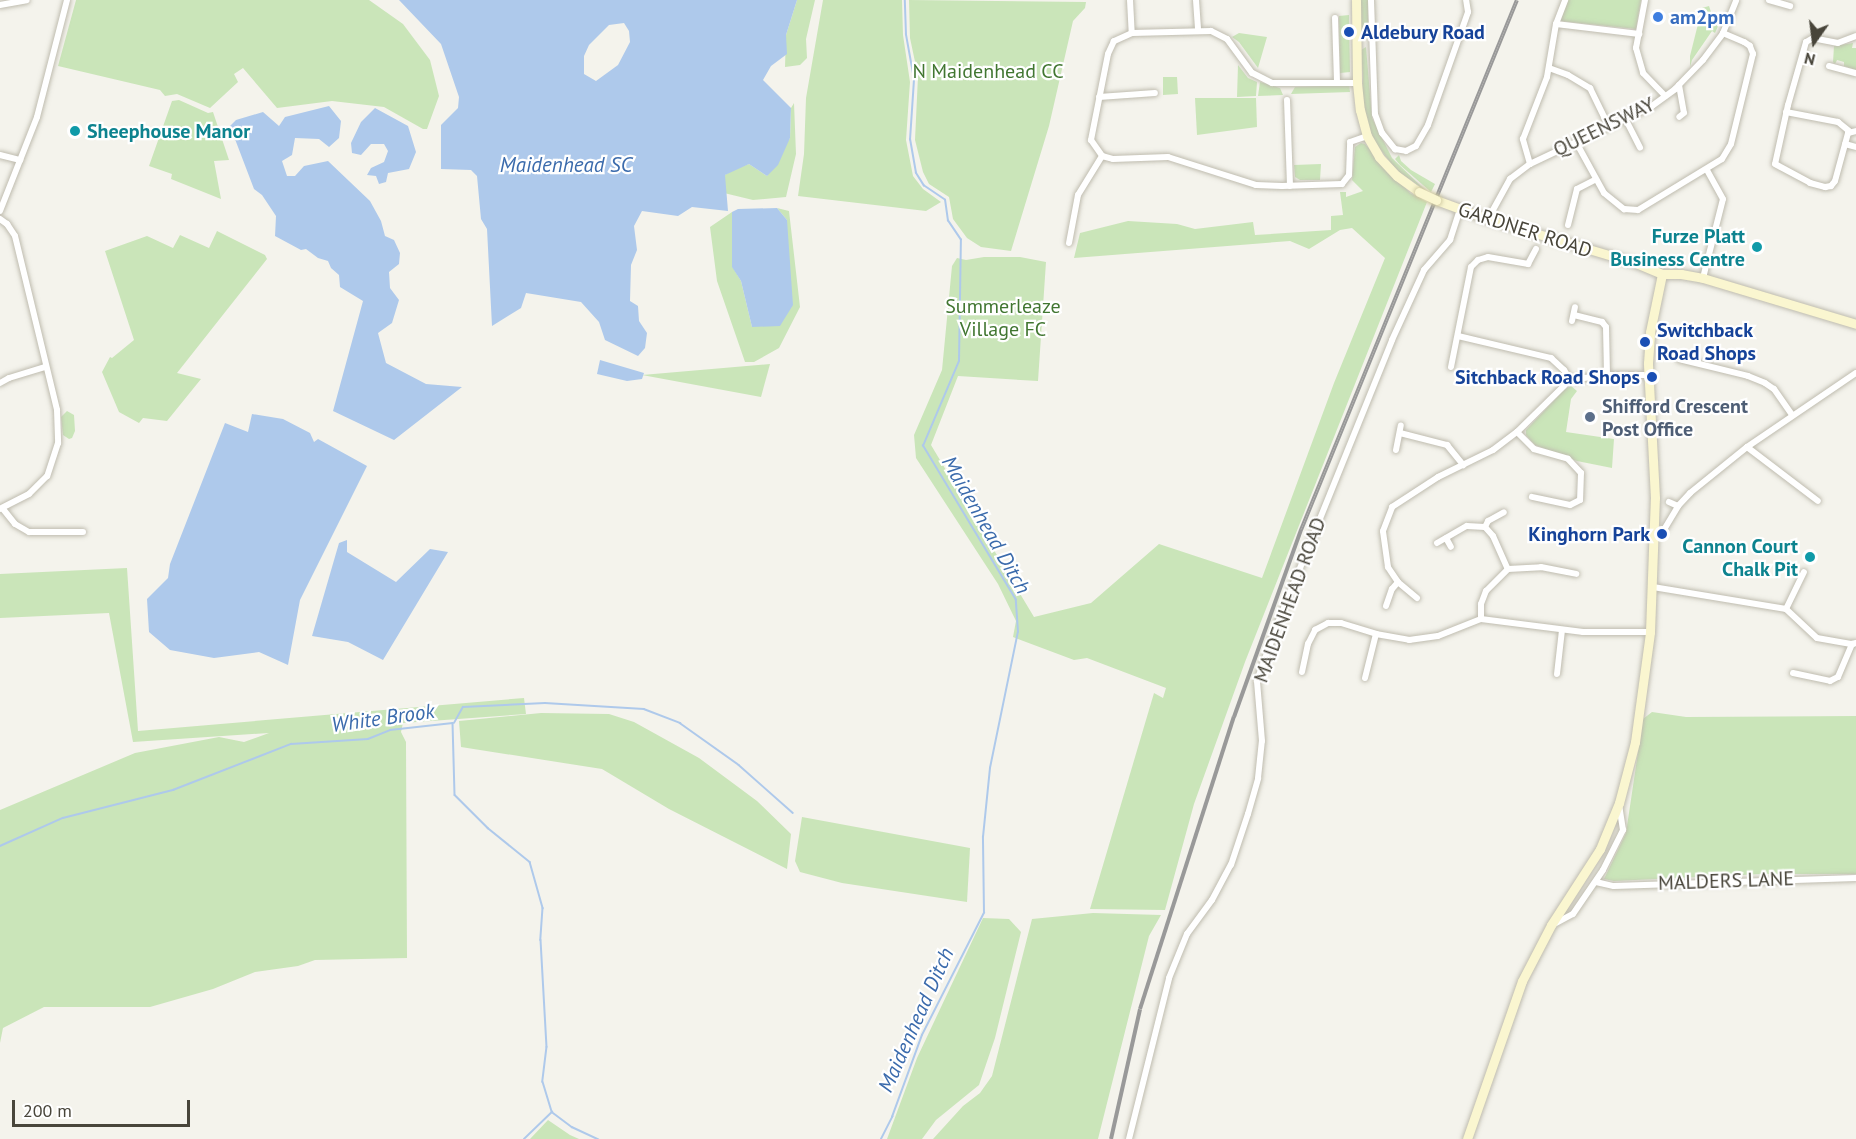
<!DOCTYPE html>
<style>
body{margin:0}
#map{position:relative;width:1856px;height:1139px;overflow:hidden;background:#f4f3ec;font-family:"PT Sans",sans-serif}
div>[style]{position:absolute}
.green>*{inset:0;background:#cae5b9}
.water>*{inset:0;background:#aec9eb}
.stream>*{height:1.5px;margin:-0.75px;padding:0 0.75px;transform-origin:0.75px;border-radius:0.75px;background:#aec9eb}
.roads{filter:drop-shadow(0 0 2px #bfbcaf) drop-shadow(0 0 2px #bfbcaf)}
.street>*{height:6px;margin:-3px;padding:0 3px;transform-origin:3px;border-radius:3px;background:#fff}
.secondary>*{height:9px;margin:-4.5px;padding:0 4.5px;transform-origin:4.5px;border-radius:4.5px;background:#faf6d0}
.rail>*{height:4px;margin-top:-2px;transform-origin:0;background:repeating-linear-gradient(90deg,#fff 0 4.5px,#999 0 9px);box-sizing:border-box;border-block:2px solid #999}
.bridges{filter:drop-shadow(0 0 2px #d0caa0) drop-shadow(0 0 2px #d0caa0)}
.secondary-bridge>*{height:9px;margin:-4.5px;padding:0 4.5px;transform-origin:4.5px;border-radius:4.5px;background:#faf6d0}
.dots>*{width:16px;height:16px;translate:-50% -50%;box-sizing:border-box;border:3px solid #fff;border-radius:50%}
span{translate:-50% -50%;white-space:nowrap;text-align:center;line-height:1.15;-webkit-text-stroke:4.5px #fff;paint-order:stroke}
.shop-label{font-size:20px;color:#366cbe;font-weight:700}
.left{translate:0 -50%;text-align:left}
.transit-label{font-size:20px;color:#164399;font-weight:700}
.right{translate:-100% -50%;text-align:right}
.park-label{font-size:20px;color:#417631}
.street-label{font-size:20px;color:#48453a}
.culture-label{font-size:20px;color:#0d838f;font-weight:700}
.service-label{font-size:20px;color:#4e5e75;font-weight:700}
.water-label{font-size:21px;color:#3b6bac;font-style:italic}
.north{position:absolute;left:1784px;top:12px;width:60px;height:60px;-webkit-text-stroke:4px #fff;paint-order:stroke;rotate:194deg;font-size:16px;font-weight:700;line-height:24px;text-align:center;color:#48453a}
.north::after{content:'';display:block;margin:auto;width:21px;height:27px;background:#48453a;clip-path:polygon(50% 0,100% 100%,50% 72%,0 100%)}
.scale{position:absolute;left:12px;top:1100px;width:178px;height:27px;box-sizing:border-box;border:3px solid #48453a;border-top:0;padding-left:8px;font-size:18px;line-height:21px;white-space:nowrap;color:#48453a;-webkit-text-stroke:4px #fff;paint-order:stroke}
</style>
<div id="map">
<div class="green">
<div style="clip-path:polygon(76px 0,369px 0,403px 24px,430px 60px,439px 96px,427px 129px,423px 129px,384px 107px,332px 101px,277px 108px,243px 68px,234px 74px,238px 82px,210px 108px,177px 94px,165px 96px,160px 90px,58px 66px)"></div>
<div style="clip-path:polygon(797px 0,815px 0,806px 39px,807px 58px,800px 65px,785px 67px,786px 35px)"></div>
<div style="clip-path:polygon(823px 0,902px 0,903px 35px,910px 82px,906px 140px,913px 176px,923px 189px,941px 202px,926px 211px,798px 196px,804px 154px,806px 98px)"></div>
<div style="clip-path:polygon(909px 0,1086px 2px,1085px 8px,1073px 21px,1049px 126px,1011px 251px,981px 247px,967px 238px,953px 219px,949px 197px,929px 184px,923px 172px,915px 140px,918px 76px,910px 38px)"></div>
<div style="clip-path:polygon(1359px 0,1368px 0,1369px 33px,1359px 31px)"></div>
<div style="clip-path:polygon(1568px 0,1641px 0,1636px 29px,1560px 21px)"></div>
<div style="clip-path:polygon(1709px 6px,1712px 15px,1719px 15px,1716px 23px,1719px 24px,1715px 33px,1712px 31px,1692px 60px,1690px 67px,1690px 56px,1702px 8px)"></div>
<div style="clip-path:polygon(1349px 15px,1350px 72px,1340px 73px,1339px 16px)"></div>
<div style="clip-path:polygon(1239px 33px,1267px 37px,1258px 68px,1239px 42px,1232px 37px)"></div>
<div style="clip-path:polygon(1853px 43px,1852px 48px,1856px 48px,1856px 70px,1844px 66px,1844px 62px,1837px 60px,1835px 64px,1833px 62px,1834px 46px)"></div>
<div style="clip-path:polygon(1366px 47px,1372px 118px,1392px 158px,1425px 190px,1396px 170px,1372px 138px,1366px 122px,1362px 92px,1363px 77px,1361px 50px)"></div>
<div style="clip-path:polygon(1238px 65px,1248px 78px,1257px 82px,1256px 96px,1237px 97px)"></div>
<div style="clip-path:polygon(1163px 77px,1177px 77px,1178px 94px,1163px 95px)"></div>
<div style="clip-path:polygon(1260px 82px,1280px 88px,1283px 95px,1258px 96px)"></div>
<div style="clip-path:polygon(1349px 85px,1350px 92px,1291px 94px,1295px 87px)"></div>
<div style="clip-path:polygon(1195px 98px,1256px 98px,1257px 127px,1197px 135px)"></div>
<div style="clip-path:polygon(179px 100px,208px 113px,213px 112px,229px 160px,214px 161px,221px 199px,171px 179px,172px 174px,149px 166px,172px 101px)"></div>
<div style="clip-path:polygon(794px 103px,796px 154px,786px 197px,753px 200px,724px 193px,725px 175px,734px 169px,749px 164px,767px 176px,790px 138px,791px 108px)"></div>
<div style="clip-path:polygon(1361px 143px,1365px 144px,1410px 193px,1427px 202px,1245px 662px,1194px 804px,1165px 910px,1090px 909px,1154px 693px,1163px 698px,1166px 688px,1087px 658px,1074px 660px,1013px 637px,1016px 621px,998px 584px,916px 458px,914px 435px,942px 370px,952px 266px,957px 258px,966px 260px,984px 257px,1020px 257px,1046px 262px,1038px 381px,958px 376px,931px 445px,1034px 617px,1091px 603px,1159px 544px,1262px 578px,1334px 383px,1385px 258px,1352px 228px,1340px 230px,1309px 249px,1290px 241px,1074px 258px,1080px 233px,1128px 221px,1177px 224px,1195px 229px,1253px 222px,1255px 235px,1331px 230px,1331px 216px,1343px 215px,1340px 192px,1346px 192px,1346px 197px,1363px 191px,1352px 180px,1355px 147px)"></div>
<div style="clip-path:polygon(1399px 155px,1401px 161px,1411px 170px,1435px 184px,1431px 192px,1400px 165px,1395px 159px)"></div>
<div style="clip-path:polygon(1321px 164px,1320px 180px,1300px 180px,1295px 177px,1294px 165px)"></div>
<div style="clip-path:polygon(777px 208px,789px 211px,800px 307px,779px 348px,754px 362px,745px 362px,717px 281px,710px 227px,732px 212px,732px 266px,741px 281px,752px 327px,787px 220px)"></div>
<div style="clip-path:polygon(217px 231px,265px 255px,267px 259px,177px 373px,201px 379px,167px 421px,143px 418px,139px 423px,119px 412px,102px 372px,110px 357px,112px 358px,134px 340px,105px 251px,147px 236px,173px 248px,180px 235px,209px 248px)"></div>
<div style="clip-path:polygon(770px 364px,761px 397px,642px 375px)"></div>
<div style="clip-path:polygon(1571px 386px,1577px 391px,1571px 399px,1566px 432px,1614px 439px,1612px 468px,1577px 461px,1535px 445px,1526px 435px,1526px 430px,1564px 390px)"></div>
<div style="clip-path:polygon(67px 411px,74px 415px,75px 431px,72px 438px,69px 439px,63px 435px,61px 417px)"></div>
<div style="clip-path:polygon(127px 568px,138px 731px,524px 698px,526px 714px,403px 723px,401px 732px,406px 742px,407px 958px,315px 960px,298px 966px,255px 972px,213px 989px,150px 1007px,44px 1007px,3px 1028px,0 1043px,0 810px,135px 753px,219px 737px,244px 742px,269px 733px,133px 742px,109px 613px,0 618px,0 574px)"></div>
<div style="clip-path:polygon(1652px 712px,1686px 717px,1856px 716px,1856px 874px,1763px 874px,1614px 881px,1604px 879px,1626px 833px,1643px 719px)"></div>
<div style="clip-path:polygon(541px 713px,609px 714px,634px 722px,699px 758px,757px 801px,791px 834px,787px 869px,669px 809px,602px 769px,461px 747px,459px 721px)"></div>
<div style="clip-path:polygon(802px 817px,970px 848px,967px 902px,842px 883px,800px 872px,795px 861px)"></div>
<div style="clip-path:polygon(1093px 913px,1161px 915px,1149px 936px,1098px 1139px,933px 1139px,963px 1106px,980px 1093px,992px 1076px,1032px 919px)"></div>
<div style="clip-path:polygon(983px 918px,1009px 919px,1021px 932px,995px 1038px,979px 1085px,936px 1120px,922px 1139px,887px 1139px,917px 1058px)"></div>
<div style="clip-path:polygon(548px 1120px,570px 1135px,579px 1139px,530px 1139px)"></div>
</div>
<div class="water">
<div style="clip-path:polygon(evenodd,399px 0,797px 0,786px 35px,787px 54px,771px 66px,763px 80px,791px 108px,790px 138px,778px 165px,767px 176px,749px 164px,725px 175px,728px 211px,692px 207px,678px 216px,642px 211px,634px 226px,637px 250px,631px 265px,630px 301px,638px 306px,639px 321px,647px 333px,645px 348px,638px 356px,605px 340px,599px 322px,581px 302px,526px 293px,521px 308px,492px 326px,487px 229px,481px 219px,477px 176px,471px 170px,441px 169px,441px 125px,458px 108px,459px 97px,441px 44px,399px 0,624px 23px,629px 31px,630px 42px,618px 65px,596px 81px,584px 74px,584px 56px,589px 45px,609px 25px,624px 23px)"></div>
<div style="clip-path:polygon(329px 106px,341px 121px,339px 138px,329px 147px,319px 139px,295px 138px,292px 155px,282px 161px,287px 176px,295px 176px,304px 166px,328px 161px,370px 201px,381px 221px,385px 236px,394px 240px,400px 253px,399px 264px,389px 272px,390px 288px,399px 300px,392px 323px,378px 333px,386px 363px,426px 384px,462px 387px,394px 440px,333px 411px,363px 301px,340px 287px,339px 275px,331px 268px,328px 261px,318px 258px,306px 249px,301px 250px,275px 236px,276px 216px,262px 195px,254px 189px,230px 126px,236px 120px,263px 112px,279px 126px,285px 117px)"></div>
<div style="clip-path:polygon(375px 108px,408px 126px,416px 152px,409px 169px,388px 173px,386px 182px,379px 184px,376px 176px,367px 175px,371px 168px,384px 162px,388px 151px,384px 144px,371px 144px,361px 155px,352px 153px,351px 143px,361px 122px)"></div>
<div style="clip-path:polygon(777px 208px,787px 220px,793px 305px,780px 326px,752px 327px,741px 281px,732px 267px,732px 212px,738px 209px)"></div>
<div style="clip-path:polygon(600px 360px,644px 373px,642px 379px,627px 381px,597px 374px)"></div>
<div style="clip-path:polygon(252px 414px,283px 419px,310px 433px,314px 442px,318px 439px,367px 466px,300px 600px,288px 665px,259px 652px,214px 658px,170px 650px,149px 632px,147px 599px,168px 578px,170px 564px,225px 423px,248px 432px)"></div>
<div style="clip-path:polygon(347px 540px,347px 552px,396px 582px,430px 549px,448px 552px,383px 660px,348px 642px,312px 636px,339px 543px)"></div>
</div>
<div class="stream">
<div style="left:454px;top:723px;width:18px;rotate:-61deg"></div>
<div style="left:463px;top:707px;width:82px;rotate:-2.8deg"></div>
<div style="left:545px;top:703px;width:99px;rotate:3.5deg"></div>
<div style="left:644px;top:709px;width:39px;rotate:21deg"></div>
<div style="left:680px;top:723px;width:72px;rotate:35.4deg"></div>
<div style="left:739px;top:765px;width:72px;rotate:41.6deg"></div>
<div style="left:0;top:846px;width:69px;rotate:-24deg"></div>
<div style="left:63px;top:818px;width:114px;rotate:-14.3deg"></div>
<div style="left:173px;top:790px;width:127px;rotate:-21.3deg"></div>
<div style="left:291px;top:744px;width:77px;rotate:-3.7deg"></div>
<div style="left:368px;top:739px;width:24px;rotate:-22deg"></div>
<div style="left:390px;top:730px;width:63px;rotate:-6.3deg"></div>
<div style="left:453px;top:723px;width:72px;rotate:88.4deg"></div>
<div style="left:455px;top:795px;width:47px;rotate:45deg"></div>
<div style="left:488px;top:828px;width:54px;rotate:39deg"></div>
<div style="left:530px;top:862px;width:48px;rotate:74.2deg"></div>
<div style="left:543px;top:908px;width:32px;rotate:94deg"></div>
<div style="left:541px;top:940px;width:107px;rotate:86.8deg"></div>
<div style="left:547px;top:1047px;width:35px;rotate:97deg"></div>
<div style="left:543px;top:1082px;width:31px;rotate:73deg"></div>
<div style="left:552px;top:1112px;width:25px;rotate:37deg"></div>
<div style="left:572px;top:1127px;width:29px;rotate:25deg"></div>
<div style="left:524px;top:1139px;width:39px;rotate:-44deg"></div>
<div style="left:881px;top:1139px;width:25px;rotate:-63deg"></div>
<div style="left:892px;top:1117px;width:87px;rotate:-69.9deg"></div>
<div style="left:922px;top:1035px;width:137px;rotate:-63.1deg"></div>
<div style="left:984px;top:913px;width:76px;rotate:-90.8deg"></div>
<div style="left:983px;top:837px;width:69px;rotate:-84.2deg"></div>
<div style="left:990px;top:768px;width:139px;rotate:-78.4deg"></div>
<div style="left:1018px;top:632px;width:32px;rotate:-94deg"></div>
<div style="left:1016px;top:600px;width:180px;rotate:-121.1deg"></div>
<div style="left:923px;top:446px;width:92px;rotate:-67deg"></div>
<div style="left:959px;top:361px;width:121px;rotate:-89.1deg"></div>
<div style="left:961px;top:240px;width:23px;rotate:-124deg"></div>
<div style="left:948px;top:221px;width:21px;rotate:-98deg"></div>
<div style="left:945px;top:200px;width:25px;rotate:-146deg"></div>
<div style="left:924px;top:186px;width:15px;rotate:-122deg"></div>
<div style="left:916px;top:173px;width:34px;rotate:-100deg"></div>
<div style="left:910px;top:140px;width:61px;rotate:-86.2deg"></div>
<div style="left:914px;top:79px;width:45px;rotate:-100.3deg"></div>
<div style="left:906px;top:35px;width:35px;rotate:-92deg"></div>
</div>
<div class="roads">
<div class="street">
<div style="left:1130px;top:0;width:33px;rotate:87deg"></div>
<div style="left:1196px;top:0;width:31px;rotate:86deg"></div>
<div style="left:1371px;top:0;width:114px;rotate:88deg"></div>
<div style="left:1375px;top:114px;width:20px;rotate:70deg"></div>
<div style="left:1382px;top:133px;width:21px;rotate:51deg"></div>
<div style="left:1395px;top:149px;width:11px;rotate:10deg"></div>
<div style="left:1406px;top:151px;width:11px;rotate:-27deg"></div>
<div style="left:1416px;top:146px;width:24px;rotate:-60deg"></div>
<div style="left:1428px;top:125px;width:120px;rotate:-70.5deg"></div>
<div style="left:1468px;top:12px;width:12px;rotate:-99deg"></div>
<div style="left:1645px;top:0;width:49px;rotate:100.6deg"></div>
<div style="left:1636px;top:48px;width:26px;rotate:74deg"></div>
<div style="left:1643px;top:73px;width:32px;rotate:46deg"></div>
<div style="left:1769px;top:0;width:22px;rotate:16deg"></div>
<div style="left:0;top:5px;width:27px;rotate:-10deg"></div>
<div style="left:1335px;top:18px;width:64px;rotate:88.2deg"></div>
<div style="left:1556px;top:24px;width:84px;rotate:6.9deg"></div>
<div style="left:1856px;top:36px;width:19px;rotate:159deg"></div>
<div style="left:1838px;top:43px;width:25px;rotate:-169deg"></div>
<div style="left:1813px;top:38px;width:8px;rotate:150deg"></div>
<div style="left:1806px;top:42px;width:66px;rotate:105.9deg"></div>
<div style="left:1788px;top:105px;width:60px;rotate:102.4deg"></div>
<div style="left:1775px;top:164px;width:40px;rotate:28deg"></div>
<div style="left:1810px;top:183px;width:16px;rotate:15deg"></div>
<div style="left:1825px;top:187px;width:6px;rotate:-9deg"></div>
<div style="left:1831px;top:186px;width:6px;rotate:-51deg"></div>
<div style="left:1835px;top:181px;width:50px;rotate:-74.8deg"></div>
<div style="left:1848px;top:133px;width:8px;rotate:-14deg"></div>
<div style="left:1829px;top:66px;width:28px;rotate:15deg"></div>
<div style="left:1549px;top:68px;width:20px;rotate:20deg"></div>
<div style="left:1568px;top:75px;width:26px;rotate:31deg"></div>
<div style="left:1590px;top:88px;width:43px;rotate:64deg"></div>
<div style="left:1357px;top:83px;width:85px;rotate:180deg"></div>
<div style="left:1272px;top:83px;width:22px;rotate:-153deg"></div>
<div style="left:1252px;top:73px;width:42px;rotate:-126.3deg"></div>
<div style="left:1227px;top:39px;width:18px;rotate:-153deg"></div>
<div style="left:1211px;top:31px;width:79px;rotate:178.5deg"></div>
<div style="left:1132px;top:33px;width:20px;rotate:156deg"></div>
<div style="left:1114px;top:41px;width:14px;rotate:115deg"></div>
<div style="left:1108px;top:54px;width:88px;rotate:101.2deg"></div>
<div style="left:1091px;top:140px;width:19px;rotate:55deg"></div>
<div style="left:1102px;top:156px;width:11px;rotate:15deg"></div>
<div style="left:1113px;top:159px;width:55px;rotate:-2.1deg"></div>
<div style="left:1168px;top:157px;width:92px;rotate:17.7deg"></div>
<div style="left:1256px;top:185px;width:26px;rotate:2deg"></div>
<div style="left:1282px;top:186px;width:60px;rotate:-1.9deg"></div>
<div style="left:1342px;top:184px;width:11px;rotate:-52deg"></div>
<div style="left:1349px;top:175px;width:33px;rotate:-88deg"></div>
<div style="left:1350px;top:142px;width:18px;rotate:-19deg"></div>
<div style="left:1679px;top:85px;width:28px;rotate:80deg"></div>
<div style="left:1684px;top:113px;width:6px;rotate:141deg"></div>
<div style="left:1099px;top:97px;width:56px;rotate:-4.1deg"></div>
<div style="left:1287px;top:100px;width:86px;rotate:88deg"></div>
<div style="left:1786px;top:112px;width:53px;rotate:10.9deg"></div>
<div style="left:1838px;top:122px;width:14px;rotate:39deg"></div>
<div style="left:1626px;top:120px;width:31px;rotate:63deg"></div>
<div style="left:1576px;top:142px;width:58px;rotate:61.2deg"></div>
<div style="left:1604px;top:193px;width:26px;rotate:39deg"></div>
<div style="left:1624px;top:209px;width:14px;rotate:4deg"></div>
<div style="left:1638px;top:210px;width:98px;rotate:-31.3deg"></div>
<div style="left:1722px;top:159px;width:17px;rotate:-59deg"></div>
<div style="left:1731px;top:144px;width:93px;rotate:-76.3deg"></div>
<div style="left:1753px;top:54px;width:9px;rotate:-111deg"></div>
<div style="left:1750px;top:46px;width:7px;rotate:-146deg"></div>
<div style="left:1744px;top:42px;width:23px;rotate:-157deg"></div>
<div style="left:1845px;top:144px;width:11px;rotate:15deg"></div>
<div style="left:0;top:155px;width:21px;rotate:14deg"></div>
<div style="left:1530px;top:164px;width:26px;rotate:-106deg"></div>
<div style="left:1523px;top:139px;width:66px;rotate:-68.8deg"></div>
<div style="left:1547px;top:77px;width:54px;rotate:-80.4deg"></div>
<div style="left:1556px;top:24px;width:26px;rotate:-69deg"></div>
<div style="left:0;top:211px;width:101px;rotate:-68.5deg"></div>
<div style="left:37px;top:117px;width:121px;rotate:-75.6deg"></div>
<div style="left:0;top:219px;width:9px;rotate:36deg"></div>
<div style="left:7px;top:224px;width:14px;rotate:56deg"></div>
<div style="left:15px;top:236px;width:179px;rotate:76.4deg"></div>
<div style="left:57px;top:410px;width:33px;rotate:88deg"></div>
<div style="left:58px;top:443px;width:35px;rotate:108deg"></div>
<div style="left:47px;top:476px;width:25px;rotate:135deg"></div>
<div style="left:29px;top:494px;width:33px;rotate:153deg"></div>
<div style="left:1488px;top:219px;width:46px;rotate:-61.2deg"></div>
<div style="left:1510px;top:179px;width:25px;rotate:-37deg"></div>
<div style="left:1530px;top:164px;width:135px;rotate:-25.4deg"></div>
<div style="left:1652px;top:106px;width:29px;rotate:-36deg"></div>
<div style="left:1675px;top:89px;width:40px;rotate:-46deg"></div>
<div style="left:1703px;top:60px;width:34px;rotate:-53deg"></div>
<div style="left:1723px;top:33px;width:35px;rotate:-68deg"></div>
<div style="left:1568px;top:225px;width:37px;rotate:-76deg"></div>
<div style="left:1577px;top:189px;width:20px;rotate:-27deg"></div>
<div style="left:1069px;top:243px;width:49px;rotate:-79.4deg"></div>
<div style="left:1078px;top:195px;width:46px;rotate:-58.4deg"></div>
<div style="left:1703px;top:278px;width:81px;rotate:-75.8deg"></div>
<div style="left:1723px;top:199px;width:33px;rotate:-119deg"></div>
<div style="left:1574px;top:315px;width:29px;rotate:14deg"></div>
<div style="left:1602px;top:322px;width:6px;rotate:51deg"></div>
<div style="left:1606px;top:327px;width:48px;rotate:88.8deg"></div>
<div style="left:1572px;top:321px;width:14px;rotate:-78deg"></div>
<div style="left:1458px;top:336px;width:96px;rotate:13.3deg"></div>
<div style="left:1551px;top:358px;width:18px;rotate:43deg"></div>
<div style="left:1564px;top:370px;width:12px;rotate:59deg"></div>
<div style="left:1679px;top:359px;width:71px;rotate:13.8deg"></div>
<div style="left:1748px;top:376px;width:18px;rotate:22deg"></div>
<div style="left:1765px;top:383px;width:11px;rotate:34deg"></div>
<div style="left:1774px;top:389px;width:32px;rotate:55deg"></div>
<div style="left:1451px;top:367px;width:102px;rotate:-78.7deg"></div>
<div style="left:1471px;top:267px;width:10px;rotate:-45deg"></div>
<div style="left:1478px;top:260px;width:10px;rotate:-17deg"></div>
<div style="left:1488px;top:257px;width:41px;rotate:9.9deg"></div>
<div style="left:1528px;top:264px;width:17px;rotate:-62deg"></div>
<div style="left:0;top:383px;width:10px;rotate:-29deg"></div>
<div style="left:9px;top:378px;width:38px;rotate:-17deg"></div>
<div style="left:1517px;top:432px;width:24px;rotate:45deg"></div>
<div style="left:1534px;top:449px;width:35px;rotate:16deg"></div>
<div style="left:1568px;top:459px;width:19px;rotate:47deg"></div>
<div style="left:1581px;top:473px;width:27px;rotate:92deg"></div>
<div style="left:1580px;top:500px;width:11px;rotate:153deg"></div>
<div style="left:1570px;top:505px;width:39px;rotate:-168deg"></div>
<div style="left:1400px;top:433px;width:49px;rotate:14.3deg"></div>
<div style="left:1447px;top:445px;width:26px;rotate:51deg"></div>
<div style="left:1747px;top:447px;width:89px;rotate:37.3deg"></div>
<div style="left:1396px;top:450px;width:25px;rotate:-79deg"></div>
<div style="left:1678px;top:506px;width:18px;rotate:-47deg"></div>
<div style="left:1690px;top:493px;width:73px;rotate:-38.9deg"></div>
<div style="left:1747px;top:447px;width:132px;rotate:-34.2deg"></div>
<div style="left:3px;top:509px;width:19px;rotate:51deg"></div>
<div style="left:15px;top:524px;width:16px;rotate:30deg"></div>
<div style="left:29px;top:532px;width:54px"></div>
<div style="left:1485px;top:527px;width:12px;rotate:48deg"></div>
<div style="left:1493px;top:536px;width:36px;rotate:66deg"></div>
<div style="left:1665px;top:528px;width:26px;rotate:-59deg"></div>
<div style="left:1678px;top:506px;width:10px;rotate:-156deg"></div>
<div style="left:1446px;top:538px;width:10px;rotate:61deg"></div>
<div style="left:1437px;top:543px;width:34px;rotate:-30deg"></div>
<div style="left:1467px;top:526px;width:18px;rotate:3deg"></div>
<div style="left:1485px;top:527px;width:7px;rotate:-63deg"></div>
<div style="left:1488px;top:521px;width:18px;rotate:-29deg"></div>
<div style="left:1653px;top:587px;width:135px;rotate:9.4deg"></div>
<div style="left:1786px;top:609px;width:42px;rotate:43.1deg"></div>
<div style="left:1817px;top:638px;width:36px;rotate:10deg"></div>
<div style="left:1417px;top:598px;width:25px;rotate:-140deg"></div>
<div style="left:1398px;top:582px;width:18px;rotate:-124deg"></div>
<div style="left:1388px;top:567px;width:36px;rotate:-98deg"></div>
<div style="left:1383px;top:531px;width:26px;rotate:-69deg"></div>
<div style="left:1392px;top:507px;width:55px;rotate:-33.1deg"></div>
<div style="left:1438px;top:477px;width:61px;rotate:-26.1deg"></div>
<div style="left:1493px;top:450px;width:30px;rotate:-37deg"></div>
<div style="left:1517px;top:432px;width:74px;rotate:-44.5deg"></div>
<div style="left:1570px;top:380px;width:37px;rotate:-8deg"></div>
<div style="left:1607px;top:375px;width:41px"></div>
<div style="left:1386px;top:606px;width:18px;rotate:-71deg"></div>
<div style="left:1392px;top:589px;width:9px;rotate:-49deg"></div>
<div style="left:1786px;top:609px;width:41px;rotate:-64.1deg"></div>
<div style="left:1481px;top:619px;width:15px;rotate:-90deg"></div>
<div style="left:1481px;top:604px;width:14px;rotate:-69deg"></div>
<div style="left:1486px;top:591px;width:31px;rotate:-45deg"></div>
<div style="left:1508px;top:569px;width:33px;rotate:-3deg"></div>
<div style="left:1541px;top:567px;width:36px;rotate:11deg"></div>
<div style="left:1302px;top:672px;width:29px;rotate:-78deg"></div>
<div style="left:1308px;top:644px;width:16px;rotate:-63deg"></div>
<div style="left:1315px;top:630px;width:15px;rotate:-28deg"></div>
<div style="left:1328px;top:623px;width:13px"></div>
<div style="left:1341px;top:623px;width:37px;rotate:17deg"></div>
<div style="left:1376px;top:634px;width:34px;rotate:10deg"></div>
<div style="left:1409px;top:640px;width:29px;rotate:-8deg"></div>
<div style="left:1438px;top:636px;width:46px;rotate:-21.6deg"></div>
<div style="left:1481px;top:619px;width:103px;rotate:7.3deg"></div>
<div style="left:1583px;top:632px;width:67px"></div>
<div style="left:1793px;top:673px;width:38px;rotate:12deg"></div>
<div style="left:1830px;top:681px;width:9px;rotate:-27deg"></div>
<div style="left:1838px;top:677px;width:36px;rotate:-67deg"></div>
<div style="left:1852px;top:644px;width:4px;rotate:-14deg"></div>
<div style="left:1557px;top:674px;width:44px;rotate:-83.5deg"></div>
<div style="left:1365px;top:678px;width:45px;rotate:-76deg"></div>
<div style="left:1596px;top:882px;width:18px;rotate:13deg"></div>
<div style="left:1614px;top:886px;width:242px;rotate:-1.9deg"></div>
<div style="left:1554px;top:924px;width:21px;rotate:-28deg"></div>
<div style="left:1573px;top:914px;width:53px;rotate:-55.7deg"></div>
<div style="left:1603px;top:870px;width:45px;rotate:-63.4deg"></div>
<div style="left:1623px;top:830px;width:26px;rotate:-99deg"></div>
<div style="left:1129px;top:1139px;width:166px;rotate:-76deg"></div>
<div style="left:1169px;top:978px;width:48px;rotate:-67.8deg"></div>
<div style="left:1187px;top:934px;width:42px;rotate:-53.7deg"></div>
<div style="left:1212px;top:900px;width:40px;rotate:-62deg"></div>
<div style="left:1231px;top:865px;width:54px;rotate:-71.6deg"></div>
<div style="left:1248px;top:814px;width:37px;rotate:-74deg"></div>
<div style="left:1258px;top:778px;width:37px;rotate:-84deg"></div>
<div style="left:1262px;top:741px;width:60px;rotate:-94.8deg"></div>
<div style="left:1257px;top:681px;width:59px;rotate:-70.3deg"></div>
<div style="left:1277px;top:625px;width:307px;rotate:-68deg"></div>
<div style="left:1392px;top:340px;width:77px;rotate:-65.4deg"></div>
<div style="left:1424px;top:270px;width:40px;rotate:-49deg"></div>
<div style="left:1450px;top:240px;width:32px;rotate:-72deg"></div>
</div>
<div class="secondary">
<div style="left:1356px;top:0;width:83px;rotate:89.3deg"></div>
<div style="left:1357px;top:83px;width:27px;rotate:84deg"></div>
<div style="left:1360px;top:110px;width:27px;rotate:75deg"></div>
<div style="left:1367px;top:136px;width:24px;rotate:60deg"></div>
<div style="left:1379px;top:157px;width:26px;rotate:47deg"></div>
<div style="left:1397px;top:176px;width:27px;rotate:36deg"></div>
<div style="left:1436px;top:200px;width:55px;rotate:20.1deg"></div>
<div style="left:1488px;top:219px;width:154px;rotate:16.6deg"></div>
<div style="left:1636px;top:263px;width:28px;rotate:23deg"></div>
<div style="left:1662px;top:274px;width:19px"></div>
<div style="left:1681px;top:274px;width:22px;rotate:10deg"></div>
<div style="left:1703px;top:278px;width:160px;rotate:16.7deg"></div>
<div style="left:1467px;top:1139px;width:167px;rotate:-70.8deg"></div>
<div style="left:1522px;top:981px;width:63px;rotate:-62.6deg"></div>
<div style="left:1551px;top:925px;width:90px;rotate:-57.2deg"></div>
<div style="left:1600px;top:849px;width:50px;rotate:-67.6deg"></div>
<div style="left:1619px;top:803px;width:63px;rotate:-75.3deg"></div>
<div style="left:1635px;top:742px;width:111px;rotate:-82.2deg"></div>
<div style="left:1650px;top:632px;width:134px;rotate:-87.9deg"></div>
<div style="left:1655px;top:498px;width:135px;rotate:-93deg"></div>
<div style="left:1648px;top:363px;width:31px;rotate:-86deg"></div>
<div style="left:1650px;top:332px;width:59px;rotate:-78.3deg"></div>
</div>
</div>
<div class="rail">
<div style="left:1111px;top:1139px;width:133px;rotate:-77.4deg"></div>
<div style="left:1140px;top:1009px;width:307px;rotate:-72.2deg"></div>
<div style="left:1234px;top:717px;width:199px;rotate:-70.3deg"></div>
<div style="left:1301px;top:530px;width:572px;rotate:-67.83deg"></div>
</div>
<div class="bridges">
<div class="secondary-bridge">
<div style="left:1419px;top:192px;width:19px;rotate:25deg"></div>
</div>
</div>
<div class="dots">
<div style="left:1658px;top:17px;background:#3f7fe0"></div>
<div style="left:1349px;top:32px;background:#1a4fb4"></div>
<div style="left:75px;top:131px;background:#0f9aa8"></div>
<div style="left:1757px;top:247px;background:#0f9aa8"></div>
<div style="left:1645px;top:342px;background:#1a4fb4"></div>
<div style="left:1652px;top:377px;background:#1a4fb4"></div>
<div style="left:1590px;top:417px;background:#5c6f8a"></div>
<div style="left:1662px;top:534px;background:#1a4fb4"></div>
<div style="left:1810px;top:557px;background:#0f9aa8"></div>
</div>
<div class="shop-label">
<span class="left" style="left:1670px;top:17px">am2pm</span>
</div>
<div class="transit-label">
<span class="left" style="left:1361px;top:32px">Aldebury Road</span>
<span class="left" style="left:1657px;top:342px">Switchback<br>Road Shops</span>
<span class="right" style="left:1640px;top:377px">Sitchback Road Shops</span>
<span class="right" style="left:1650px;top:534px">Kinghorn Park</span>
</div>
<div class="park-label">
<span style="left:988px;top:71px">N Maidenhead CC</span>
<span style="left:1003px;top:318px">Summerleaze<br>Village FC</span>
</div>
<div class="street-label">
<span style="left:1604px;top:127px;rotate:-26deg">QUEENSWAY</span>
<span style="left:1525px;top:230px;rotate:18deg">GARDNER ROAD</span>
<span style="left:1290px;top:600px;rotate:-70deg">MAIDENHEAD ROAD</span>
<span style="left:1726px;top:881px;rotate:-2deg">MALDERS LANE</span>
</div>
<div class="culture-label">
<span class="left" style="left:87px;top:131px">Sheephouse Manor</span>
<span class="right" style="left:1745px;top:248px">Furze Platt<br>Business Centre</span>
<span class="right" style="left:1798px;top:558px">Cannon Court<br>Chalk Pit</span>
</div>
<div class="service-label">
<span class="left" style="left:1602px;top:418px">Shifford Crescent<br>Post Office</span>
</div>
<div class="water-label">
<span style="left:566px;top:165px">Maidenhead SC</span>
<span style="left:986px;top:525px;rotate:60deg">Maidenhead Ditch</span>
<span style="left:383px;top:718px;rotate:-8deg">White Brook</span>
<span style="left:916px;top:1020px;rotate:-66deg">Maidenhead Ditch</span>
</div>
<div class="north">N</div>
<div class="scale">200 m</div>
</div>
